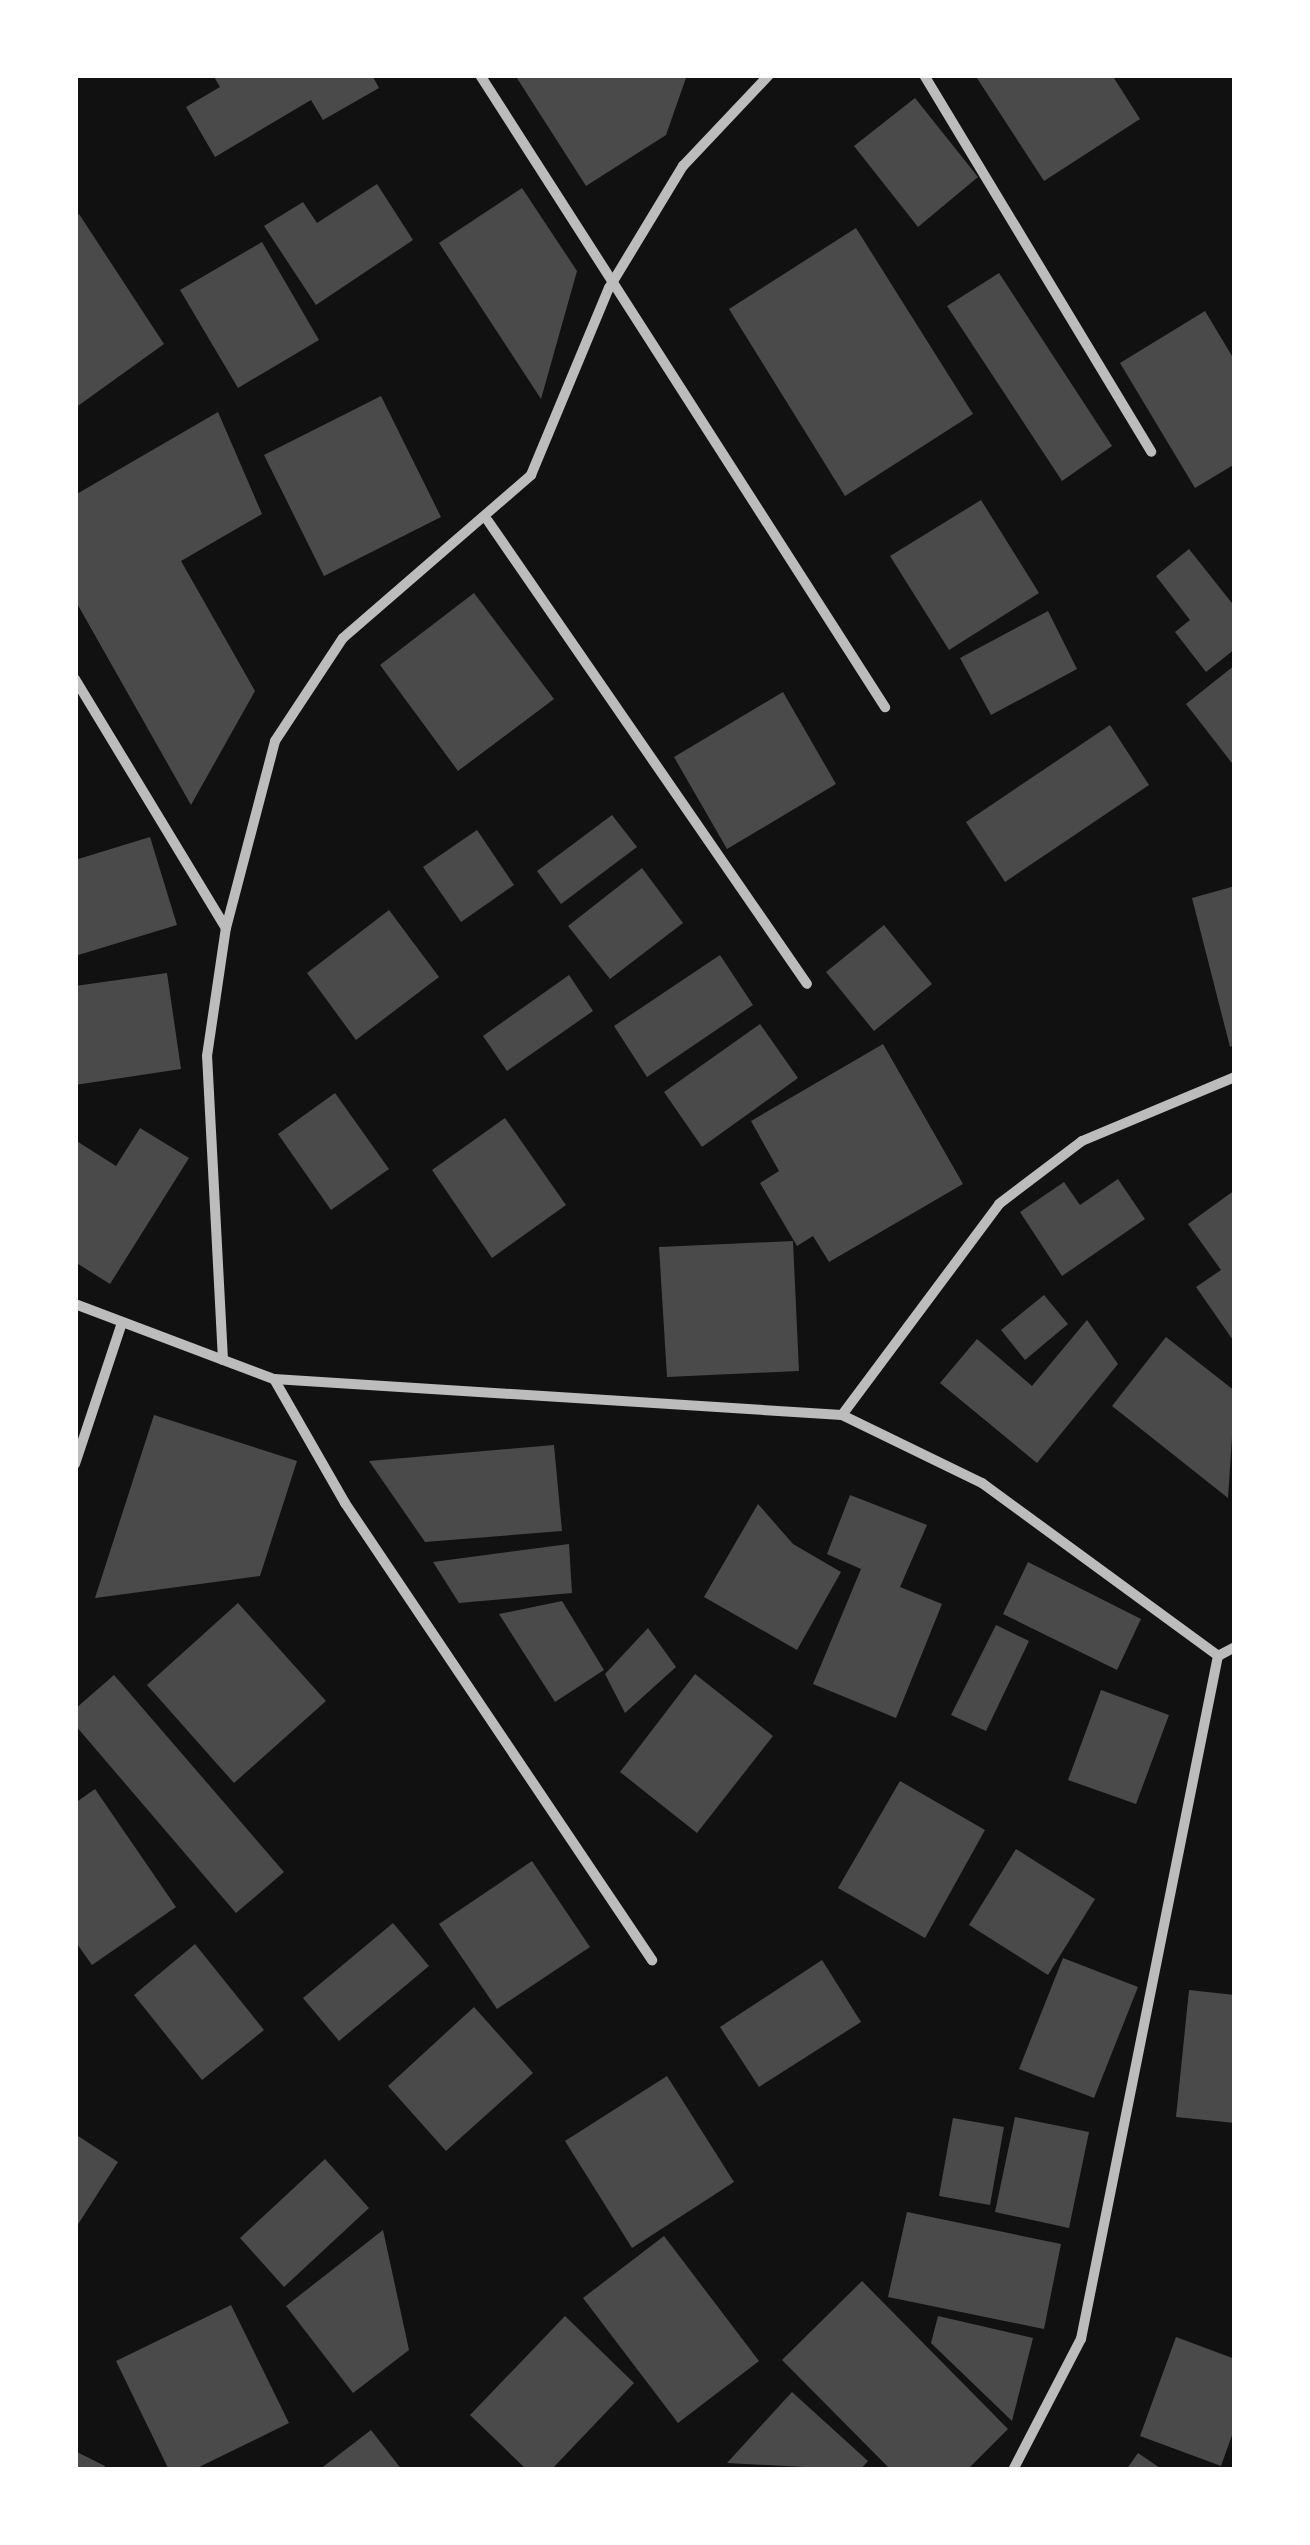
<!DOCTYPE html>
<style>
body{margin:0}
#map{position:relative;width:1310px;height:2545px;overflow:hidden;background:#111;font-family:Barlow,sans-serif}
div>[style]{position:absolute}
.building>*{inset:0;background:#4a4a4a}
.minor>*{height:10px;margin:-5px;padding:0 5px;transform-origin:5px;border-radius:5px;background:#bcbcbc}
span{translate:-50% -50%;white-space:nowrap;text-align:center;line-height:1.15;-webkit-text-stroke:9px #fff;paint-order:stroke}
.frame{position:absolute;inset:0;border:78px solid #fff;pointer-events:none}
</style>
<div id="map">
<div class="building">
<div style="clip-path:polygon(213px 75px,372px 75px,379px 88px,323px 120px,311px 100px,215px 157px,186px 107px,220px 87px)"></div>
<div style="clip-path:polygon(515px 75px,687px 75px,666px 135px,586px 186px)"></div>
<div style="clip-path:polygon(975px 75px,1112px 75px,1140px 119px,1044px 181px)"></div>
<div style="clip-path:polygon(915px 98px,978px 177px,918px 227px,854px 146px)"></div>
<div style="clip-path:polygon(377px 184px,413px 240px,316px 305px,264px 226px,303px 202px,317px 223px)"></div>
<div style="clip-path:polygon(522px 188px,577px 271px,541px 399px,439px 243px)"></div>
<div style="clip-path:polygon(79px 214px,164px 344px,75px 408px,75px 217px)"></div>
<div style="clip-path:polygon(856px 228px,973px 414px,845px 496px,729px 309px)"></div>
<div style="clip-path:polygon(262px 242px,319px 340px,238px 388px,180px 290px)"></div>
<div style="clip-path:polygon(999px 273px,1112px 446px,1062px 481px,947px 306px)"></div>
<div style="clip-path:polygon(1205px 311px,1235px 361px,1235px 464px,1195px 488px,1120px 363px)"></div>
<div style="clip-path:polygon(381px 396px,441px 517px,324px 576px,264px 455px)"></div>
<div style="clip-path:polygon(218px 412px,262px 514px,181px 561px,255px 691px,191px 805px,75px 600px,75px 495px)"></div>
<div style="clip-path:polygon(981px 500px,1039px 593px,949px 650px,890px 556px)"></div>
<div style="clip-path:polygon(1189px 549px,1235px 607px,1235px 649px,1206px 672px,1175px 632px,1190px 620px,1156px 576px)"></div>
<div style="clip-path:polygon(474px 593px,554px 699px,458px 771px,380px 665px)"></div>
<div style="clip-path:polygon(1048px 611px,1077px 669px,991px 715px,960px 658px)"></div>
<div style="clip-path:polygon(1235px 665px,1235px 767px,1186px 704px)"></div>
<div style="clip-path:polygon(783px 692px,836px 784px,727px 849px,674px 757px)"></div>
<div style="clip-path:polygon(1110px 725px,1149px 785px,1005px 882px,966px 822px)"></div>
<div style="clip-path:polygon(612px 815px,637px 847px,561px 904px,537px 871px)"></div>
<div style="clip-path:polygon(477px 830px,514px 885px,461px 922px,423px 867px)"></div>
<div style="clip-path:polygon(150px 837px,177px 925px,75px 956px,75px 860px)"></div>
<div style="clip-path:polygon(642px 868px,683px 923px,610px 979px,568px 926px)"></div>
<div style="clip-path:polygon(1235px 886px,1235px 1044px,1230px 1047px,1192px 898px)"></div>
<div style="clip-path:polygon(389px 910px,439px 977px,356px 1040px,307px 973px)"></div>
<div style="clip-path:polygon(884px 925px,932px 984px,874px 1031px,826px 972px)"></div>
<div style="clip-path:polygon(720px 955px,753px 1005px,647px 1077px,614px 1026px)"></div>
<div style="clip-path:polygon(167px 973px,181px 1069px,75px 1085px,75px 986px)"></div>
<div style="clip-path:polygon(569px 975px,593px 1011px,507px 1071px,483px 1036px)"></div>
<div style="clip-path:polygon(760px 1024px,798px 1078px,702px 1147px,664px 1092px)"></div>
<div style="clip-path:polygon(883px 1044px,963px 1184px,829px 1262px,813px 1236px,797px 1246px,760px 1183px,779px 1171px,751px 1121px)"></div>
<div style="clip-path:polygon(335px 1093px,389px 1169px,331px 1210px,278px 1134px)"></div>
<div style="clip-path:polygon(505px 1118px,566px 1205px,492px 1258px,432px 1170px)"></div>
<div style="clip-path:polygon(140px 1128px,189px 1158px,110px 1284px,75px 1262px,75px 1140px,116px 1166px)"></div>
<div style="clip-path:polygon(1118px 1179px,1145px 1219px,1062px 1276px,1020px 1212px,1064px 1182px,1080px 1205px)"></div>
<div style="clip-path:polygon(1235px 1190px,1235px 1343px,1196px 1287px,1221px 1270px,1188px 1224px)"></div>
<div style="clip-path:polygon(793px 1241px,799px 1371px,667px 1377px,659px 1247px)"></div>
<div style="clip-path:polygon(1044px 1295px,1068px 1324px,1025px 1360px,1001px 1330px)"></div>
<div style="clip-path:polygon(1087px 1320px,1118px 1364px,1037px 1463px,940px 1383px,977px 1339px,1032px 1386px)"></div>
<div style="clip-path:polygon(1166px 1337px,1235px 1391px,1228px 1498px,1112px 1406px)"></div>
<div style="clip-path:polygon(154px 1415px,297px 1461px,260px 1576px,95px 1598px)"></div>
<div style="clip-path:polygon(554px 1445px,562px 1531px,425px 1542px,369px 1461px)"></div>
<div style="clip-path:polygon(850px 1495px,927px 1525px,900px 1587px,942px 1604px,896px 1718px,813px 1684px,861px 1569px,827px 1554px)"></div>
<div style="clip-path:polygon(758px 1504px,793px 1544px,841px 1572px,797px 1650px,704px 1597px)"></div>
<div style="clip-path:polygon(569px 1544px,572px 1593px,459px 1603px,433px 1562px)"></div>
<div style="clip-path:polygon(1028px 1562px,1141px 1619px,1117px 1670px,1003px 1614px)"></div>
<div style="clip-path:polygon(562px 1601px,604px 1670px,555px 1702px,499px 1614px)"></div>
<div style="clip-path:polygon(238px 1603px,326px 1701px,234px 1783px,147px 1685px)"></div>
<div style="clip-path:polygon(996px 1625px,1029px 1641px,986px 1731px,951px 1715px)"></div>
<div style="clip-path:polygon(648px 1628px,676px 1667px,625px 1713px,605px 1674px)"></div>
<div style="clip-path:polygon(695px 1674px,773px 1736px,697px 1833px,620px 1772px)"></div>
<div style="clip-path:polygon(114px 1675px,284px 1872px,236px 1913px,75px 1725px,75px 1709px)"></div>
<div style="clip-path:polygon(1101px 1690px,1169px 1715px,1136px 1804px,1068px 1780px)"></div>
<div style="clip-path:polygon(900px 1781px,985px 1830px,925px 1938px,838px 1888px)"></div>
<div style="clip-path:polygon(95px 1789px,176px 1907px,92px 1965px,75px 1941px,75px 1803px)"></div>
<div style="clip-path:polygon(1016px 1849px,1095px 1899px,1048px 1975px,969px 1925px)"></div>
<div style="clip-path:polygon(532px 1861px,590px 1947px,497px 2009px,439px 1924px)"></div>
<div style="clip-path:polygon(393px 1923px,429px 1966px,339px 2041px,303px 1998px)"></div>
<div style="clip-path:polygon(195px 1944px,264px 2030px,202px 2080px,134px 1995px)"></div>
<div style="clip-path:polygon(1063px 1958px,1138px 1987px,1094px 2098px,1019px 2069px)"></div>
<div style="clip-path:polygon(822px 1960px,861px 2022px,759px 2087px,720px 2027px)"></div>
<div style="clip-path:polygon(1189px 1990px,1235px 1995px,1235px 2123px,1176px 2117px)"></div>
<div style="clip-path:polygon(474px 2007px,533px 2073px,446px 2151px,388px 2086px)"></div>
<div style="clip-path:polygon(667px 2076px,734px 2182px,632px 2248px,565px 2141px)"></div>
<div style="clip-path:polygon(1015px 2117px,1089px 2132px,1069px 2228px,995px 2212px)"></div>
<div style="clip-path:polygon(953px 2118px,1004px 2127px,990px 2205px,939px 2196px)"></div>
<div style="clip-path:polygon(75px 2134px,118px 2162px,75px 2229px)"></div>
<div style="clip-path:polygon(325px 2159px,369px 2208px,284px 2287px,240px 2238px)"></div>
<div style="clip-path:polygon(907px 2212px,1061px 2244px,1044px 2329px,888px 2297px)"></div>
<div style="clip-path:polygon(383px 2230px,409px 2350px,353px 2393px,286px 2306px)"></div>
<div style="clip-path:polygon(664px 2236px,759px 2361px,678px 2423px,583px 2298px)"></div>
<div style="clip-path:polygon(862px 2281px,1008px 2429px,967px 2470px,891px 2470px,782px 2360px)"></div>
<div style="clip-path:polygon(231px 2305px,289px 2423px,193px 2470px,169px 2470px,116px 2361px)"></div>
<div style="clip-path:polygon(565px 2316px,634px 2383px,551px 2470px,527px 2470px,470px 2415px)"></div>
<div style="clip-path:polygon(938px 2316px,1033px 2338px,1012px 2421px,931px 2343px)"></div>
<div style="clip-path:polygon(1176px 2337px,1235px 2359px,1235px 2427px,1221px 2466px,1140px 2436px)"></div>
<div style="clip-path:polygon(792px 2392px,868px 2461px,860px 2470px,727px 2463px)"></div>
<div style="clip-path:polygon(371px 2430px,402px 2470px,319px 2470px)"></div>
<div style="clip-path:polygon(75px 2451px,105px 2466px,103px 2470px,75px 2470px)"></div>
<div style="clip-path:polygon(1138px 2453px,1163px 2470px,1126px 2470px)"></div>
</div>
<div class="minor">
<div style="left:480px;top:75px;width:751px;rotate:57.35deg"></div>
<div style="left:924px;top:75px;width:440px;rotate:58.9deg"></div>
<div style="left:488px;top:521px;width:562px;rotate:55.43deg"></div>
<div style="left:75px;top:679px;width:291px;rotate:58.8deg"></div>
<div style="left:75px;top:1304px;width:213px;rotate:20.7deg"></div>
<div style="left:274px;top:1379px;width:569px;rotate:3.63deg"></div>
<div style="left:842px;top:1415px;width:156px;rotate:25.9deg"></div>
<div style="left:982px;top:1483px;width:293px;rotate:36.2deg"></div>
<div style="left:223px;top:1360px;width:304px;rotate:-93deg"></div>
<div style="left:207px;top:1056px;width:129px;rotate:-81.6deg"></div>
<div style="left:226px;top:928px;width:193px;rotate:-75.3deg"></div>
<div style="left:275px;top:741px;width:123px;rotate:-56.6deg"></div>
<div style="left:343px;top:638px;width:249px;rotate:-40.9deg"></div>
<div style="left:531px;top:475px;width:203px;rotate:-67.4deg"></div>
<div style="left:609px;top:288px;width:143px;rotate:-58.8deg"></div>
<div style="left:683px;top:166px;width:125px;rotate:-46.6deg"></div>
<div style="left:274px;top:1379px;width:143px;rotate:60.2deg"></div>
<div style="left:345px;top:1503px;width:551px;rotate:56.11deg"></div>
<div style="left:842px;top:1415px;width:263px;rotate:-53.3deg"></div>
<div style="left:999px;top:1204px;width:104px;rotate:-37.2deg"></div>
<div style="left:1082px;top:1141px;width:166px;rotate:-22.7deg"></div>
<div style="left:75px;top:1464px;width:145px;rotate:-71.6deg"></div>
<div style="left:1218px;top:1656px;width:19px;rotate:-28deg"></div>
<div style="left:1013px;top:2470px;width:148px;rotate:-62.6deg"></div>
<div style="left:1081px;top:2339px;width:697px;rotate:-78.66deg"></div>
</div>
<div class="frame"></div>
</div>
